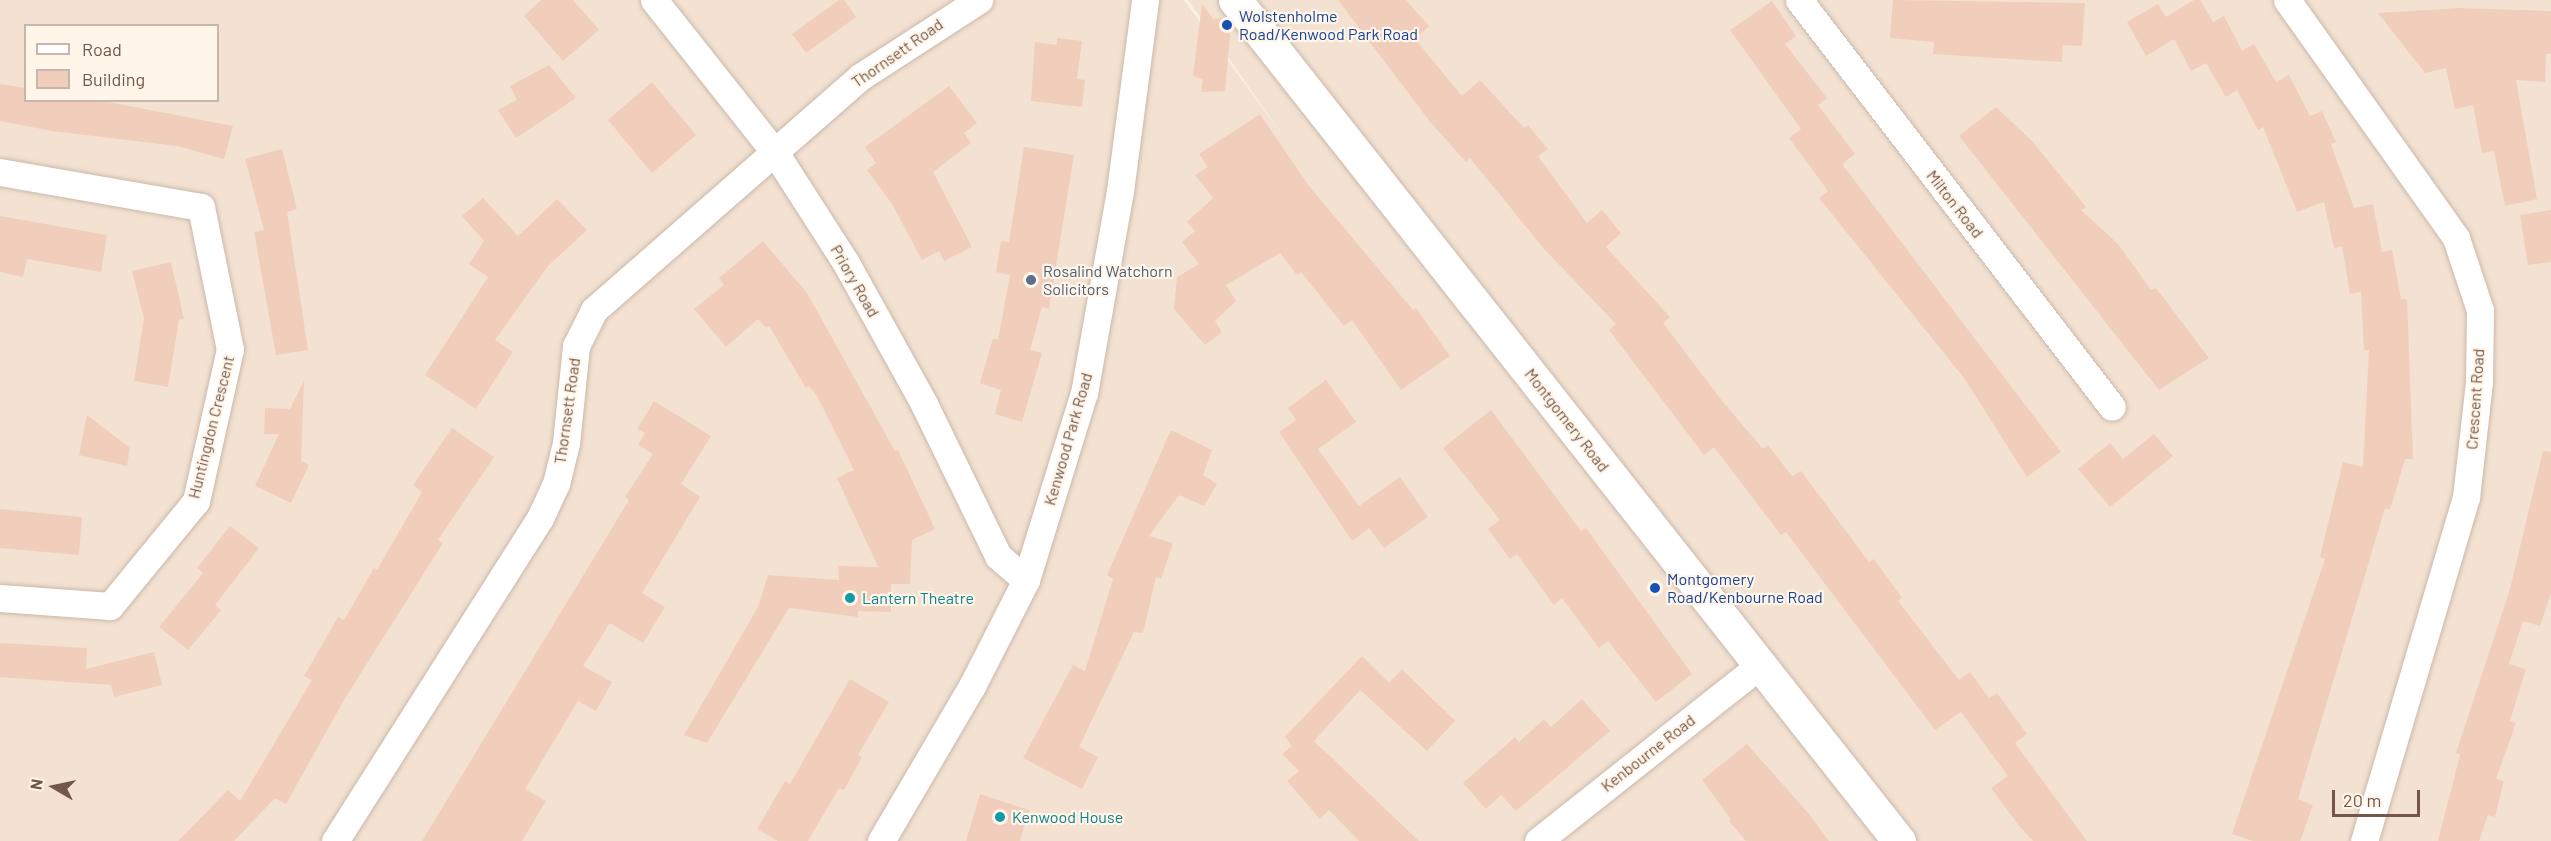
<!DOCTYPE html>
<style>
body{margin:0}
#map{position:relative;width:2551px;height:841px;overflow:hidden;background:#fbf1e3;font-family:Barlow,sans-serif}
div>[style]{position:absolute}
.residential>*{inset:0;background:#f3e2d1}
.building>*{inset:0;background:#f0cebb}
.roads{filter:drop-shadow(0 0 2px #ccb8aa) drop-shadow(0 0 2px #ccb8aa)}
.street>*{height:27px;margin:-13.5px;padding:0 13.5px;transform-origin:13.5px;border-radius:13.5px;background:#fff}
.secondary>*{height:33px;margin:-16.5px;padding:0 16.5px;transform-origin:16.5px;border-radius:16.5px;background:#fff}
.dots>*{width:16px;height:16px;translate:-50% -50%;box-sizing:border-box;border:3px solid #fff5e9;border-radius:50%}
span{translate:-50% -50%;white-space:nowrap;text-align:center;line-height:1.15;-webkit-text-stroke:4.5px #fff5e9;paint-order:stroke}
.transit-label{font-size:16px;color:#164399}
.left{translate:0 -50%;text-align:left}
.street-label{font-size:16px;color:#73574a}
.service-label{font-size:16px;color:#4e5e75}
.culture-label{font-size:16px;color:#0d838f}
.legend{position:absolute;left:24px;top:24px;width:195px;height:78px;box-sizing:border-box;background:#fff5e9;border:2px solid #c7b6a9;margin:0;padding:8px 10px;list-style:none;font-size:18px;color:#73574a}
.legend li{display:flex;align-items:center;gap:12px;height:30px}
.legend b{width:30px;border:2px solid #c7b6a9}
.north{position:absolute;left:24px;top:757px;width:60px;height:60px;-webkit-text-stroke:4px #fff5e9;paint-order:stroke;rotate:279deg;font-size:16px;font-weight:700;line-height:24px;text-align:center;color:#73574a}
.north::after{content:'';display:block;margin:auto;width:21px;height:27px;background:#73574a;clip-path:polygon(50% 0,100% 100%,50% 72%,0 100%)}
.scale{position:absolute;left:2332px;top:790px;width:88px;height:27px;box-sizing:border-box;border:3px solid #73574a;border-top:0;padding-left:8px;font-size:18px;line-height:21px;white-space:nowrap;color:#73574a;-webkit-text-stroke:4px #fff5e9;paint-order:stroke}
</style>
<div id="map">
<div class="residential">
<div style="clip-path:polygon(evenodd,0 0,1184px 0,1285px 139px,1188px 0,2551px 0,2551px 841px,0 841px,0 0,26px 26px,218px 26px,218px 100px,26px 100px,26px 26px)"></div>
</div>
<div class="building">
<div style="clip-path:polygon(541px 0,573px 0,599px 30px,563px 61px,524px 16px)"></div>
<div style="clip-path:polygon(839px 0,844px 0,856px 17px,806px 53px,792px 34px)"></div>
<div style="clip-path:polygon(1338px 0,1406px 0,1429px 26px,1415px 39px,1462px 96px,1480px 80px,1524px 128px,1528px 125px,1548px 149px,1538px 156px,1587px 223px,1602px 210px,1621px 233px,1606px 247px,1670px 317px,1663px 323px,1723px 402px,1763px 449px,1768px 445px,1792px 476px,1801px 471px,1869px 562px,1874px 559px,1902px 598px,1898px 601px,1959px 680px,1970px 672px,1989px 698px,1997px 693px,2027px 734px,2015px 743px,2087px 841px,2033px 841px,2020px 827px,1991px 788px,2008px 776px,1961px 712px,1935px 730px,1786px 532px,1781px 535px,1714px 447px,1704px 455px,1609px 330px,1616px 324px,1545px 250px,1470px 158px,1466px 162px,1431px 123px)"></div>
<div style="clip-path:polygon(1893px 0,2085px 3px,2082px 46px,2063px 45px,2062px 62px,1933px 54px,1934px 42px,1890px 38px)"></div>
<div style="clip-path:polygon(2194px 0,2200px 0,2213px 22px,2224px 16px,2242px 51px,2254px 44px,2276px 82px,2289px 75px,2310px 116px,2322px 111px,2336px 142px,2331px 144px,2354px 208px,2373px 204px,2382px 252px,2392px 250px,2401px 299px,2407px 299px,2413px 459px,2405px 459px,2390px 510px,2385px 508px,2298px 799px,2313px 805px,2300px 841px,2253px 841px,2232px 834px,2325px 559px,2320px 557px,2343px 462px,2363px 467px,2369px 350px,2364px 350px,2361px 292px,2350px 294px,2342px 246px,2334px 248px,2324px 202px,2297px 212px,2263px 127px,2258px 130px,2237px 90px,2226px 97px,2206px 63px,2191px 71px,2174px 39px,2146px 56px,2127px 22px,2158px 4px,2166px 17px)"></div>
<div style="clip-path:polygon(1772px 1px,1796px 36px,1785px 44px,1827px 98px,1818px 105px,1855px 154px,1842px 164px,2061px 452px,2027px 477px,1964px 378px,1819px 198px,1828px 191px,1789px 138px,1801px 129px,1730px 30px)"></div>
<div style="clip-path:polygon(1202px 4px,1213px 19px,1225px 17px,1231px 26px,1225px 91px,1201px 92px,1203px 80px,1193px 76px)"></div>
<div style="clip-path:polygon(2459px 8px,2551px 11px,2551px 54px,2546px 54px,2545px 82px,2516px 80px,2537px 199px,2505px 206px,2494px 151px,2482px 153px,2473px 105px,2455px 109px,2446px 68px,2425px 73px,2378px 13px)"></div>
<div style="clip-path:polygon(1057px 38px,1082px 41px,1077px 79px,1085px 80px,1082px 107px,1031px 101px,1035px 42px,1057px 45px)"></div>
<div style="clip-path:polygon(549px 65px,576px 98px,516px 138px,498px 110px,517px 100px,510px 86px)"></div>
<div style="clip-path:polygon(652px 82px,696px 135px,652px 173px,608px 120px)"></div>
<div style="clip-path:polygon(0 84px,26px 88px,26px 100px,98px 100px,233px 126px,224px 159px,177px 146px,52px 131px,0 121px)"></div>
<div style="clip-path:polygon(949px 86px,977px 123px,964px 133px,971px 143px,933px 172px,972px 247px,944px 261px,939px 251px,922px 260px,892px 204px,867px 170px,876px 163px,865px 147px)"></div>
<div style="clip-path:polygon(1996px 107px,2033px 142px,2086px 207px,2081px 210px,2118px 244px,2151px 290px,2156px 288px,2209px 358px,2159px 390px,1959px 136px)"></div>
<div style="clip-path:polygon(1260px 114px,1309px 186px,1413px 310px,1416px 308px,1450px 356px,1401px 390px,1352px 320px,1344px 326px,1301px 272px,1297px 275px,1280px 253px,1226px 285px,1236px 301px,1215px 321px,1222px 332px,1205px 345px,1174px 309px,1177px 277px,1199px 264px,1182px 242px,1195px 231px,1187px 222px,1213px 198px,1195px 175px,1208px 167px,1199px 154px)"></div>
<div style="clip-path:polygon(1024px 147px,1074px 155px,1049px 309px,1042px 307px,1030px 350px,1042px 353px,1022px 422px,995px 414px,1001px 390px,980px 383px,993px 338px,998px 340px,1010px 275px,996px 272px,1001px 241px,1009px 242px)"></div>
<div style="clip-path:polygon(282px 149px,297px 209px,287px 212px,308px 350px,276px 355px,254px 232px,264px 230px,245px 159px)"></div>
<div style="clip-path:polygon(483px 198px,518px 236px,557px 199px,587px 230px,548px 266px,495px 340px,513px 352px,476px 409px,425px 375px,488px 277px,469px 264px,484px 241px,462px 216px)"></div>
<div style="clip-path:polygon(2551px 210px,2551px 262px,2528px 265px,2520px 215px)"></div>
<div style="clip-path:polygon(0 216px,107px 235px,101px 272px,27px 259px,23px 277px,0 272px)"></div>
<div style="clip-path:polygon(763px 241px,807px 293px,895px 451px,898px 450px,935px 529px,912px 540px,910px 584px,891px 584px,891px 612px,858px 611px,858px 617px,789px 608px,707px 743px,684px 735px,758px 607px,768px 575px,839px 580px,838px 566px,878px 567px,837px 478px,854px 470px,817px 396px,809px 386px,806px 388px,769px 326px,766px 328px,758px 319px,726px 347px,694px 309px,724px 285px,719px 278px)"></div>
<div style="clip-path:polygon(171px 262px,184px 319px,179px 320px,168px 387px,134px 381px,144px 318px,132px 271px)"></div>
<div style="clip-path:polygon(1326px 380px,1356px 422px,1318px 449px,1359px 506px,1400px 477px,1428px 517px,1384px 548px,1369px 528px,1352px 541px,1279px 432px,1296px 420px,1288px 408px)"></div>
<div style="clip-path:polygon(304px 381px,301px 461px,309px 465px,291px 503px,255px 486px,279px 434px,264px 434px,265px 408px,290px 409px)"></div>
<div style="clip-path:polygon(654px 401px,711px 436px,681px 484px,700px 497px,642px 593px,665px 607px,643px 643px,610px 623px,583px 666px,612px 682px,596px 711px,578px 701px,525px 789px,546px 801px,522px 841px,422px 841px,629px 500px,625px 497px,653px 454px,638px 445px,645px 433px,637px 429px)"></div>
<div style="clip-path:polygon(1491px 410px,1581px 531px,1586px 528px,1692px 674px,1656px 702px,1608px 641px,1599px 648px,1562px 598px,1554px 605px,1517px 554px,1510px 559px,1488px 529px,1500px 520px,1443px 448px)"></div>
<div style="clip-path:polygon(87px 415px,130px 448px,127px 466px,79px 455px)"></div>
<div style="clip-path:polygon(452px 428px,494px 457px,438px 540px,443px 543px,344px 700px,286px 804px,275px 798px,234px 841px,178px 841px,228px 790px,240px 801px,312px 680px,304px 676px,338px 617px,344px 620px,374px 568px,377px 570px,422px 492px,413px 485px)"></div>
<div style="clip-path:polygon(1171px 430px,1212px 450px,1203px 475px,1217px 484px,1204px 506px,1179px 495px,1149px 536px,1173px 543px,1161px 579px,1156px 577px,1143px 633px,1134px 632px,1079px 747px,1098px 757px,1082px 789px,1023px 758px,1073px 665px,1085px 671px,1113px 579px,1107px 575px)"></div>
<div style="clip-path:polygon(2154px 434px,2173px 456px,2110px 507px,2078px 469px,2110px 443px,2123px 459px)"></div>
<div style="clip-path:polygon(2543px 451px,2551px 452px,2551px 593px,2540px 626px,2523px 621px,2509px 664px,2526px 669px,2510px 721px,2516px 723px,2496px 779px,2504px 781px,2495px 817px,2488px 815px,2479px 841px,2438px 841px,2460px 755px,2456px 753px,2510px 589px)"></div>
<div style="clip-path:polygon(0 509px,82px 517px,79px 555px,0 548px)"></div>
<div style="clip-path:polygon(230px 526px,259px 548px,215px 605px,221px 610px,188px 650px,159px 627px,203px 573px,197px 568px)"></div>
<div style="clip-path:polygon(0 643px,87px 648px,86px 669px,154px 652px,162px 685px,114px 697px,111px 685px,0 677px)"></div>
<div style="clip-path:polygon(1362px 656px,1389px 683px,1402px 669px,1455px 721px,1427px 751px,1360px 690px,1314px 741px,1419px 841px,1359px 841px,1329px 810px,1320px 819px,1287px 781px,1299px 771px,1282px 754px,1292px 746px,1285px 737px)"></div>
<div style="clip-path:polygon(850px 679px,889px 702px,858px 755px,862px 757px,844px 790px,839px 788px,808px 841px,778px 841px,757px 829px,785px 781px,790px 784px)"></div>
<div style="clip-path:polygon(1582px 699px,1610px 731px,1516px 811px,1501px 795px,1486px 809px,1463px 783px,1515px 737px,1519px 742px,1544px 719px,1551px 727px)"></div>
<div style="clip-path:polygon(1747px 744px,1809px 814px,1829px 841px,1746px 841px,1729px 821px,1731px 819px,1702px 780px)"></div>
<div style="clip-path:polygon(980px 794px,1029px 810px,1020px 841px,966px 841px)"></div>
</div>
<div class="roads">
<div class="street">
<div style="left:654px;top:0;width:196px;rotate:51.6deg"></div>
<div style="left:776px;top:154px;width:130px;rotate:57.3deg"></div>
<div style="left:846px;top:263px;width:161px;rotate:61deg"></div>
<div style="left:924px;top:404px;width:169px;rotate:64deg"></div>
<div style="left:998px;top:556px;width:37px;rotate:41deg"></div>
<div style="left:1799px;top:0;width:513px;rotate:52.44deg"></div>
<div style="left:2287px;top:0;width:292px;rotate:54.6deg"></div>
<div style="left:2456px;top:238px;width:76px;rotate:71.6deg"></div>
<div style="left:2480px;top:310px;width:72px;rotate:90.8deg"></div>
<div style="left:2479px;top:382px;width:116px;rotate:96.4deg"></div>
<div style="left:2466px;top:497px;width:359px;rotate:106.5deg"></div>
<div style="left:0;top:172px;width:204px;rotate:9.9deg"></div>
<div style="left:201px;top:207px;width:145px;rotate:78.5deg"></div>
<div style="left:230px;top:349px;width:156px;rotate:102.6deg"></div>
<div style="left:196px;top:501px;width:136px;rotate:129.3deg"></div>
<div style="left:110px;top:606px;width:110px;rotate:-175.8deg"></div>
<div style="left:335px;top:841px;width:383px;rotate:-57.6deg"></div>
<div style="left:540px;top:518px;width:38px;rotate:-65deg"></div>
<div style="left:556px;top:484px;width:42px;rotate:-76.3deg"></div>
<div style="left:566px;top:443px;width:98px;rotate:-84.1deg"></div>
<div style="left:576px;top:346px;width:40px;rotate:-63.4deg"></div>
<div style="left:594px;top:310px;width:354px;rotate:-41.2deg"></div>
<div style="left:860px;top:77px;width:142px;rotate:-32.9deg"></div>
<div style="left:881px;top:841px;width:180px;rotate:-59.6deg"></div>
<div style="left:972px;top:686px;width:119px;rotate:-63deg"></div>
<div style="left:1026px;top:580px;width:196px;rotate:-72.8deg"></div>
<div style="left:1084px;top:393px;width:205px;rotate:-79.9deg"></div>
<div style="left:1120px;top:191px;width:193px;rotate:-82.5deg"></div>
<div style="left:1538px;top:841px;width:282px;rotate:-38.4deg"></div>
</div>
<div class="secondary">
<div style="left:1235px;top:0;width:1072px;rotate:51.71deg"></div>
</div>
</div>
<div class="dots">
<div style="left:1227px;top:25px;background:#1a4fb4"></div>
<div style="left:1031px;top:280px;background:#5c6f8a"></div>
<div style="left:1655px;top:588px;background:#1a4fb4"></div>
<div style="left:850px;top:598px;background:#0f9aa8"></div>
<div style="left:1000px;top:817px;background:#0f9aa8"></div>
</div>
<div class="transit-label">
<span class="left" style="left:1239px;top:25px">Wolstenholme<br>Road/Kenwood Park Road</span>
<span class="left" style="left:1667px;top:588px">Montgomery<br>Road/Kenbourne Road</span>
</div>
<div class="street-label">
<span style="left:897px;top:53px;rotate:-35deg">Thornsett Road</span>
<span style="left:1955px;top:204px;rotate:52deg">Milton Road</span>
<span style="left:855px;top:281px;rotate:60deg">Priory Road</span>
<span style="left:2475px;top:399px;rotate:-86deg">Crescent Road</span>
<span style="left:567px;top:411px;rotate:-82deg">Thornsett Road</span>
<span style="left:1567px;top:420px;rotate:52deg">Montgomery Road</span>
<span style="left:211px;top:427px;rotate:-76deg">Huntingdon Crescent</span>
<span style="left:1068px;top:439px;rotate:-74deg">Kenwood Park Road</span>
<span style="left:1648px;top:753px;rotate:-38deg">Kenbourne Road</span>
</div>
<div class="service-label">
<span class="left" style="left:1043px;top:280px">Rosalind Watchorn<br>Solicitors</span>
</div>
<div class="culture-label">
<span class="left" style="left:862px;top:598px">Lantern Theatre</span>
<span class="left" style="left:1012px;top:817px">Kenwood House</span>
</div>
<ul class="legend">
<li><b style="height:8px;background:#fff"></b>Road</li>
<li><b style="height:16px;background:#f0cebb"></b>Building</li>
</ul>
<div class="north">N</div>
<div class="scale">20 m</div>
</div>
